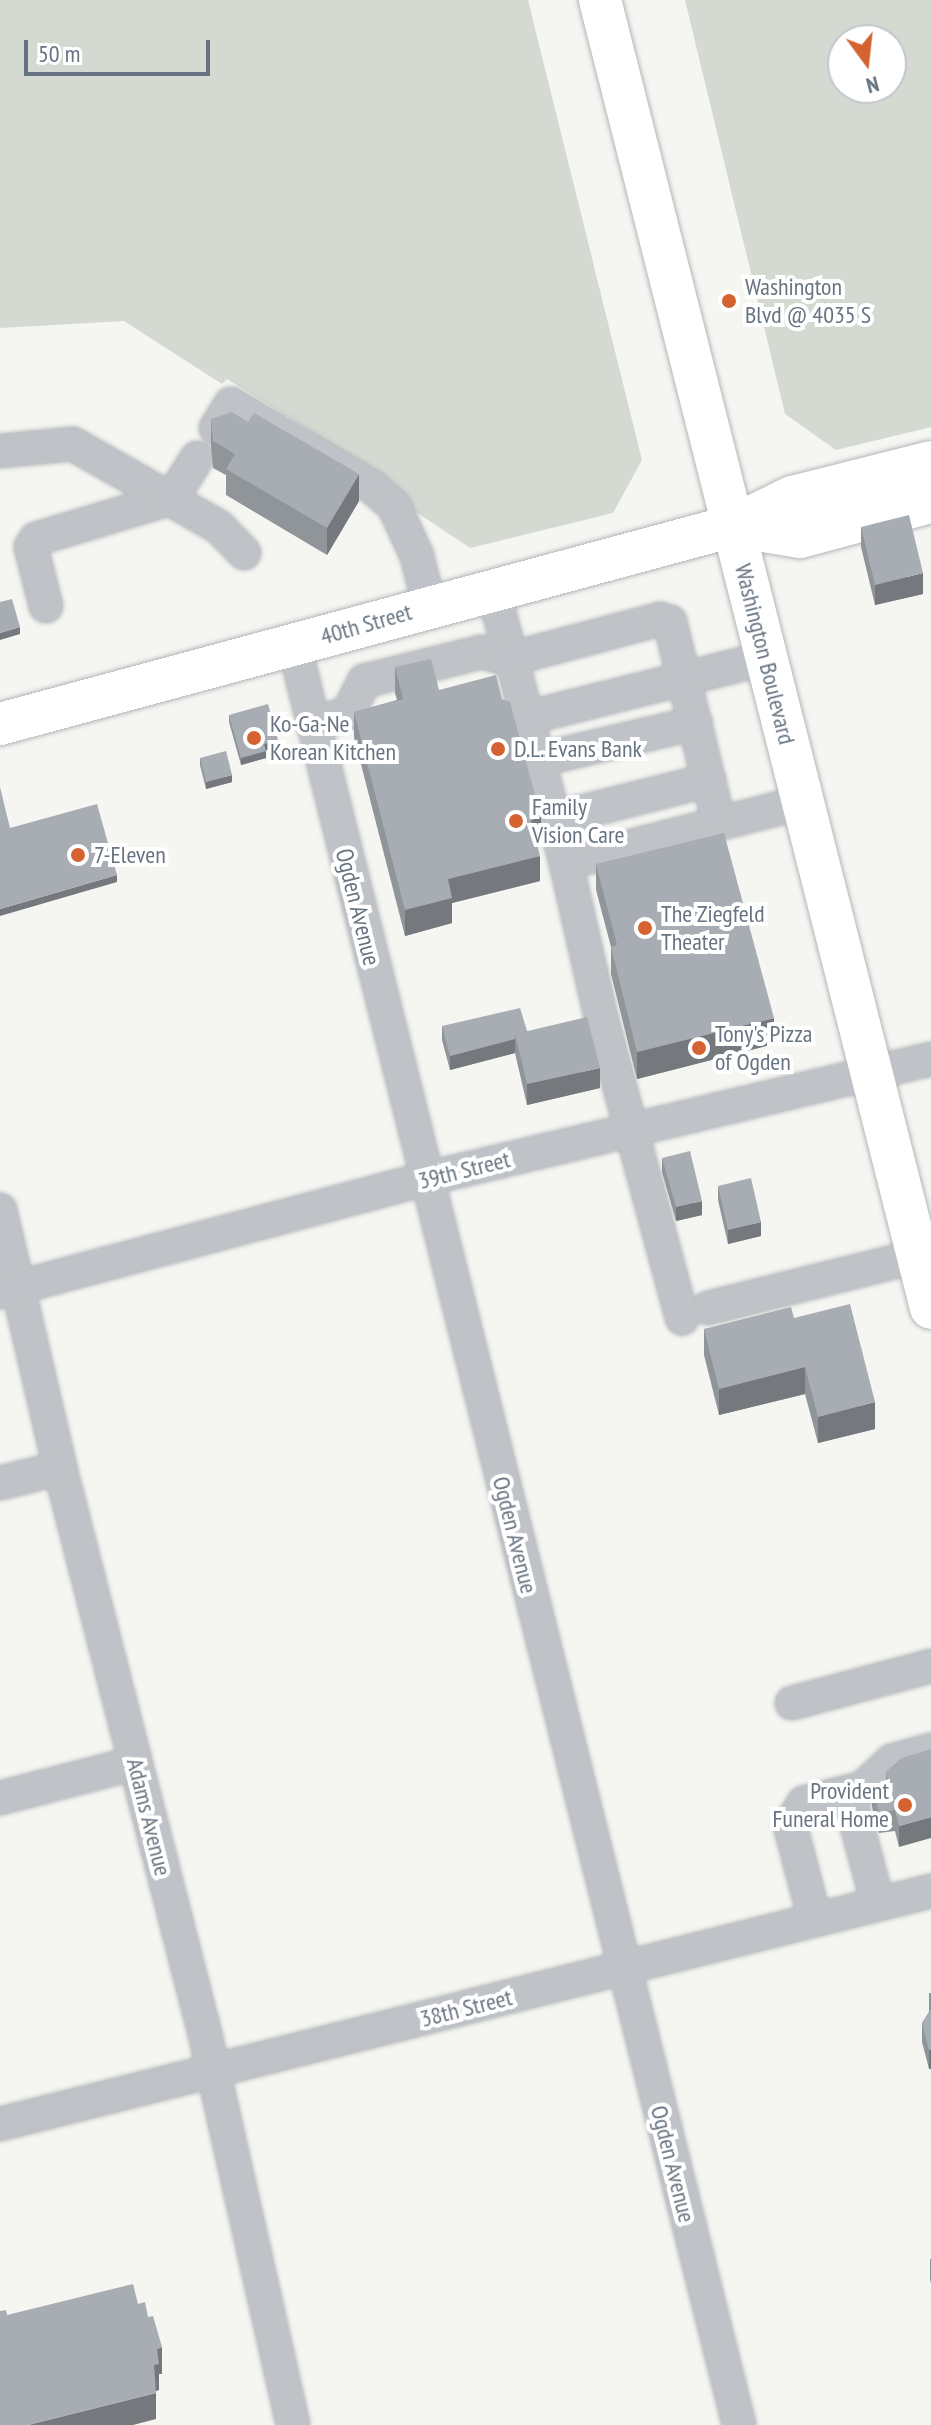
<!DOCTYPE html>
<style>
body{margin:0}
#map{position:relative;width:931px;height:2425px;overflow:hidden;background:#f5f5f2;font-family:"PT Sans Narrow",sans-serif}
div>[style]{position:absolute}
.green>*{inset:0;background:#d4dad2}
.roads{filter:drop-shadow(0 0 2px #b3b6ba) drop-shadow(0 0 2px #b3b6ba)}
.minor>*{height:32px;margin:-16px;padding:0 16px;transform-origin:16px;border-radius:16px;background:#bfc2c6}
.major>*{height:42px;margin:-21px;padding:0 21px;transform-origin:21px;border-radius:21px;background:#fff}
.wall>*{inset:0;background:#90959a}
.shaded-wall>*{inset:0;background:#75797d}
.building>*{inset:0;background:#a7adb3}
.dots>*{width:22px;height:22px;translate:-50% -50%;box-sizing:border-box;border:4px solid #fff;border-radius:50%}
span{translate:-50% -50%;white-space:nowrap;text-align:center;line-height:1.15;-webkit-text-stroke:8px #fff;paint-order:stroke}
.poi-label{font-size:24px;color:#677381}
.left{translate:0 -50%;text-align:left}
.right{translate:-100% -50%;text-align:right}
.street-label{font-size:24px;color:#677381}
.north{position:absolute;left:827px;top:24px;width:80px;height:80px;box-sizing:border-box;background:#fff;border:2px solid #c2c7cd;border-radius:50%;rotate:165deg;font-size:22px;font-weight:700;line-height:32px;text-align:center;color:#677381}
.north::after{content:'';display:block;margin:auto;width:28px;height:36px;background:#d56332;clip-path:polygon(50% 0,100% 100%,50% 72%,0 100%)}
.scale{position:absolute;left:24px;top:40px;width:186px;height:36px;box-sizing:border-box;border:4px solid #677381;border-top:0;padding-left:10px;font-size:24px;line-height:28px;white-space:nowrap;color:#677381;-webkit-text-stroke:6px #fff;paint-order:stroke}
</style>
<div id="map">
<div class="green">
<div style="clip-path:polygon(0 0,528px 0,642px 460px,613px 513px,470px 548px,413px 510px,400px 491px,287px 416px,227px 379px,222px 384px,124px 321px,0 328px)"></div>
<div style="clip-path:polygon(evenodd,685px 0,931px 0,931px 427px,836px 450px,785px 414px,685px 0,843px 40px,891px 40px,891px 88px,843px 88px,843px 40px)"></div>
</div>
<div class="roads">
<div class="minor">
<div style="left:216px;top:428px;width:28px;rotate:-58deg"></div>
<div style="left:231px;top:404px;width:162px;rotate:30.4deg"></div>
<div style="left:371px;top:486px;width:30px;rotate:41deg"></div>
<div style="left:394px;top:506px;width:55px;rotate:65.3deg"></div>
<div style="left:417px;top:556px;width:50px;rotate:76.2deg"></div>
<div style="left:0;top:451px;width:73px;rotate:-5.5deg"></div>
<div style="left:73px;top:444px;width:168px;rotate:29.6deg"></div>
<div style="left:219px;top:527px;width:36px;rotate:46deg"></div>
<div style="left:493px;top:590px;width:283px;rotate:75deg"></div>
<div style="left:566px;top:863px;width:245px;rotate:-14.4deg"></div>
<div style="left:46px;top:606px;width:61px;rotate:-104.3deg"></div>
<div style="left:31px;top:547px;width:9px;rotate:-58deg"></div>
<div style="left:36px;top:539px;width:142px;rotate:-16.8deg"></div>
<div style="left:172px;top:498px;width:47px;rotate:-58deg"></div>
<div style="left:294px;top:645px;width:1835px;rotate:75.96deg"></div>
<div style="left:526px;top:718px;width:247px;rotate:-14deg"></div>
<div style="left:313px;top:724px;width:37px;rotate:-17deg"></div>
<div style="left:348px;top:713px;width:36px;rotate:-63deg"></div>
<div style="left:364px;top:681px;width:121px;rotate:-13.9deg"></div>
<div style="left:481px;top:652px;width:30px;rotate:14deg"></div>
<div style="left:510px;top:659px;width:155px;rotate:-14.9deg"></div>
<div style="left:660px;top:619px;width:10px;rotate:17deg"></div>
<div style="left:670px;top:622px;width:207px;rotate:76.3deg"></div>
<div style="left:538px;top:760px;width:162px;rotate:-13.2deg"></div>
<div style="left:554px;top:819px;width:160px;rotate:-14.1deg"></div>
<div style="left:566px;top:863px;width:162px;rotate:77.2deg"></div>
<div style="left:602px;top:1021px;width:308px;rotate:74.9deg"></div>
<div style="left:0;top:1210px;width:265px;rotate:76.9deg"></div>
<div style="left:60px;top:1468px;width:584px;rotate:75.63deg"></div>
<div style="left:205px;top:2034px;width:401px;rotate:77.3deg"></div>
<div style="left:0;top:1292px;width:440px;rotate:-14.9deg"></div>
<div style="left:425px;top:1179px;width:520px;rotate:-13.34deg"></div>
<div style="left:708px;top:1308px;width:230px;rotate:-13.9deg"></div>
<div style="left:0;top:1483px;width:62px;rotate:-14deg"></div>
<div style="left:792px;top:1703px;width:144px;rotate:-14.9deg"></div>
<div style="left:848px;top:1792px;width:116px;rotate:75deg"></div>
<div style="left:0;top:1798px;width:139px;rotate:-14.5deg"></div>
<div style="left:815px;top:1920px;width:98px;rotate:-104.7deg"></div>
<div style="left:790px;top:1825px;width:26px;rotate:-58deg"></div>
<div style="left:804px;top:1803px;width:61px;rotate:-14.3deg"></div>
<div style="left:863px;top:1788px;width:40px;rotate:-43deg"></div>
<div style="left:892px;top:1761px;width:41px;rotate:-15.8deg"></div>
<div style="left:0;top:2124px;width:960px;rotate:-14.05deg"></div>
</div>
<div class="major">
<div style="left:600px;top:0;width:1349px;rotate:75.8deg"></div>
<div style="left:733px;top:526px;width:68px;rotate:9.3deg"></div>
<div style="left:800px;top:537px;width:136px;rotate:-15deg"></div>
<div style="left:0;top:724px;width:759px;rotate:-15.12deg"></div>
<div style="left:733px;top:526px;width:66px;rotate:-26.2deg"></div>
<div style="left:792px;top:497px;width:143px;rotate:-14.1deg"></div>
</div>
</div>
<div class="wall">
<div style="clip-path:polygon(211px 419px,359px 501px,327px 555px,226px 495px,226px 475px,213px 468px,211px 446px)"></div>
<div style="clip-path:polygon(861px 527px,923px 594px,875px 605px,861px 547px)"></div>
<div style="clip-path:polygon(395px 667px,439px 690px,541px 843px,537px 844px,540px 881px,452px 903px,452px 923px,405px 936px,354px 737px,354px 712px,397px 700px,395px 693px)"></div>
<div style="clip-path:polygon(229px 715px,278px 747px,266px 750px,266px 758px,241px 765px,229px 722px)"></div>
<div style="clip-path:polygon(200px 758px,232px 782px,206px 789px,200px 765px)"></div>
<div style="clip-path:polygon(596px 864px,774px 1044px,637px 1079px,611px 974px,611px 947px,596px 890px)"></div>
<div style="clip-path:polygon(442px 1026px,527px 1031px,600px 1088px,527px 1105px,515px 1053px,450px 1070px,442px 1040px)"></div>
<div style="clip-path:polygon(662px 1158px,702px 1215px,676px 1221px,662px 1172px)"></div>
<div style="clip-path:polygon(718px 1186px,761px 1236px,728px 1244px,718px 1200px)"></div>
<div style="clip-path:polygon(794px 1318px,875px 1429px,818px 1443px,805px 1394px,719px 1415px,704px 1355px,704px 1329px)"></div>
<div style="clip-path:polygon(902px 1758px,899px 1847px,895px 1831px,879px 1833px,872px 1807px,872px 1787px,886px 1783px,886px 1772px)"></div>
<div style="clip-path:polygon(929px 1993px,931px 1993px,931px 2069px,929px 2069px,922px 2042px,922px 2023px,929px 2012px)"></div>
<div style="clip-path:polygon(930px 2259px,931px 2259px,931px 2284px,930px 2279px)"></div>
</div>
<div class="shaded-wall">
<div style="clip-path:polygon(359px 474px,359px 501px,327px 555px,327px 528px)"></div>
<div style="clip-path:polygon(923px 573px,923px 594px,875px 605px,875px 585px)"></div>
<div style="clip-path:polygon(20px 627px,20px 634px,0 640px,0 633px)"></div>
<div style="clip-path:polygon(278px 740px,278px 747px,264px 751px,264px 744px)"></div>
<div style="clip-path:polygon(266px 751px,266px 758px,241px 765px,241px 758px)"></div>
<div style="clip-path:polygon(232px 775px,232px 782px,206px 789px,206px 782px)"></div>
<div style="clip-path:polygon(541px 817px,541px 843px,531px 845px,531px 820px)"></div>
<div style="clip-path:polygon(540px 856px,540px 881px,452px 903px,452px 923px,405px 936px,405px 910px,448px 879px)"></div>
<div style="clip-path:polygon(117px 875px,117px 882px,0 916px,0 909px)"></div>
<div style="clip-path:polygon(774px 1018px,774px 1044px,637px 1079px,637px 1052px)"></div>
<div style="clip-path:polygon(515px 1039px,515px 1053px,450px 1070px,450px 1056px)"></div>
<div style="clip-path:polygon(600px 1068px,600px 1088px,527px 1105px,527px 1084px)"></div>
<div style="clip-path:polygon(702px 1201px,702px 1215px,676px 1221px,676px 1207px)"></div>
<div style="clip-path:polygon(761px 1222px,761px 1236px,728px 1244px,728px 1230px)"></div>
<div style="clip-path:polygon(805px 1367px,805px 1394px,719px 1415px,719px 1389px)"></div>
<div style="clip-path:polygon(875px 1402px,875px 1429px,818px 1443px,818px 1417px)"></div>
<div style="clip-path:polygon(931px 1817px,931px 1838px,899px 1847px,899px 1826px)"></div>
<div style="clip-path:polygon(929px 2050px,931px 2050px,931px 2069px,929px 2069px)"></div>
<div style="clip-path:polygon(162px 2347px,162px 2374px,159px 2374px,159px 2390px,154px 2392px,154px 2365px,157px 2349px)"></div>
<div style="clip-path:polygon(156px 2393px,156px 2419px,133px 2425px,28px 2425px)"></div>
</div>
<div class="building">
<div style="clip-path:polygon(232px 412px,248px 422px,254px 413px,359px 474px,327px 528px,226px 469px,235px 454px,213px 441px,211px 419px)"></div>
<div style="clip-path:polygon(909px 515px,923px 573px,875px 585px,861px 527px)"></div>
<div style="clip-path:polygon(12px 599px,20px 627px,0 633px,0 602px)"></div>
<div style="clip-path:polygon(431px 659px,439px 690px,496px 675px,502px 699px,510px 702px,541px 817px,531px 820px,540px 856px,448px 879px,452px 898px,405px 910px,354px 712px,403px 699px,395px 667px)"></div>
<div style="clip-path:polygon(268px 704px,278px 740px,264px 744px,266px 751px,241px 758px,229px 715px)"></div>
<div style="clip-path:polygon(226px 751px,232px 775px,206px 782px,200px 758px)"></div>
<div style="clip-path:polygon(0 787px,10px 828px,97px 804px,117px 875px,0 909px)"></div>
<div style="clip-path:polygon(724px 833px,774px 1018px,637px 1052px,611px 947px,617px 945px,596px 864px)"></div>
<div style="clip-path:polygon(520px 1008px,527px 1031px,515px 1034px,515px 1039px,450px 1056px,442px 1026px)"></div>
<div style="clip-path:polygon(587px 1017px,600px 1068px,527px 1084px,515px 1034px)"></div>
<div style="clip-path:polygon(690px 1151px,702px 1201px,676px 1207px,662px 1158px)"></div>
<div style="clip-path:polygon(751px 1178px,761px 1222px,728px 1230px,718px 1186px)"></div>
<div style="clip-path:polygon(850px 1304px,875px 1402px,818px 1417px,805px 1367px,719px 1389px,704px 1329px,791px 1307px,794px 1318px)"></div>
<div style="clip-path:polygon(931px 1749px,931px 1817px,899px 1826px,895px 1810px,879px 1813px,872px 1787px,888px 1782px,886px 1772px,902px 1758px)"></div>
<div style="clip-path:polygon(931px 2009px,931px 2050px,929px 2050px,922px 2023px)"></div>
<div style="clip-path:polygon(133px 2284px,138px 2304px,145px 2302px,148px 2317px,153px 2316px,162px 2347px,157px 2349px,159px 2364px,154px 2365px,156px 2393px,28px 2425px,0 2425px,0 2311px,6px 2310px,7px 2315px)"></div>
</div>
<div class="dots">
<div style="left:729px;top:301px;background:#d56332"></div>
<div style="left:254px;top:738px;background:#d56332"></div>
<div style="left:498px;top:749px;background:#d56332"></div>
<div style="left:516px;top:821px;background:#d56332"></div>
<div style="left:78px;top:855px;background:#d56332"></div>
<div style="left:645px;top:928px;background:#d56332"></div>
<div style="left:699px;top:1048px;background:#d56332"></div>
<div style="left:905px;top:1805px;background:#d56332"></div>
</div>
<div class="poi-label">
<span class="left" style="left:745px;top:301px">Washington<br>Blvd @ 4035 S</span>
<span class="left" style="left:270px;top:738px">Ko-Ga-Ne<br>Korean Kitchen</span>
<span class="left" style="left:514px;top:749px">D.L. Evans Bank</span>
<span class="left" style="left:532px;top:821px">Family<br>Vision Care</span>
<span class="left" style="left:94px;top:855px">7-Eleven</span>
<span class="left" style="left:661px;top:928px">The Ziegfeld<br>Theater</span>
<span class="left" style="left:715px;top:1048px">Tony's Pizza<br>of Ogden</span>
<span class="right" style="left:889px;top:1805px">Provident<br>Funeral Home</span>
</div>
<div class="street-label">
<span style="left:366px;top:624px;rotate:-16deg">40th Street</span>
<span style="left:765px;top:654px;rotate:76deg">Washington Boulevard</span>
<span style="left:358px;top:907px;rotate:76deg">Ogden Avenue</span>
<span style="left:464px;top:1170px;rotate:-14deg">39th Street</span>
<span style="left:515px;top:1535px;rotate:76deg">Ogden Avenue</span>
<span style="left:149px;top:1817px;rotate:76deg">Adams Avenue</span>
<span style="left:466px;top:2008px;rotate:-14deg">38th Street</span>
<span style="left:673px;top:2164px;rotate:76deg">Ogden Avenue</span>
</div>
<div class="north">N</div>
<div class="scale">50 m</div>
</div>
